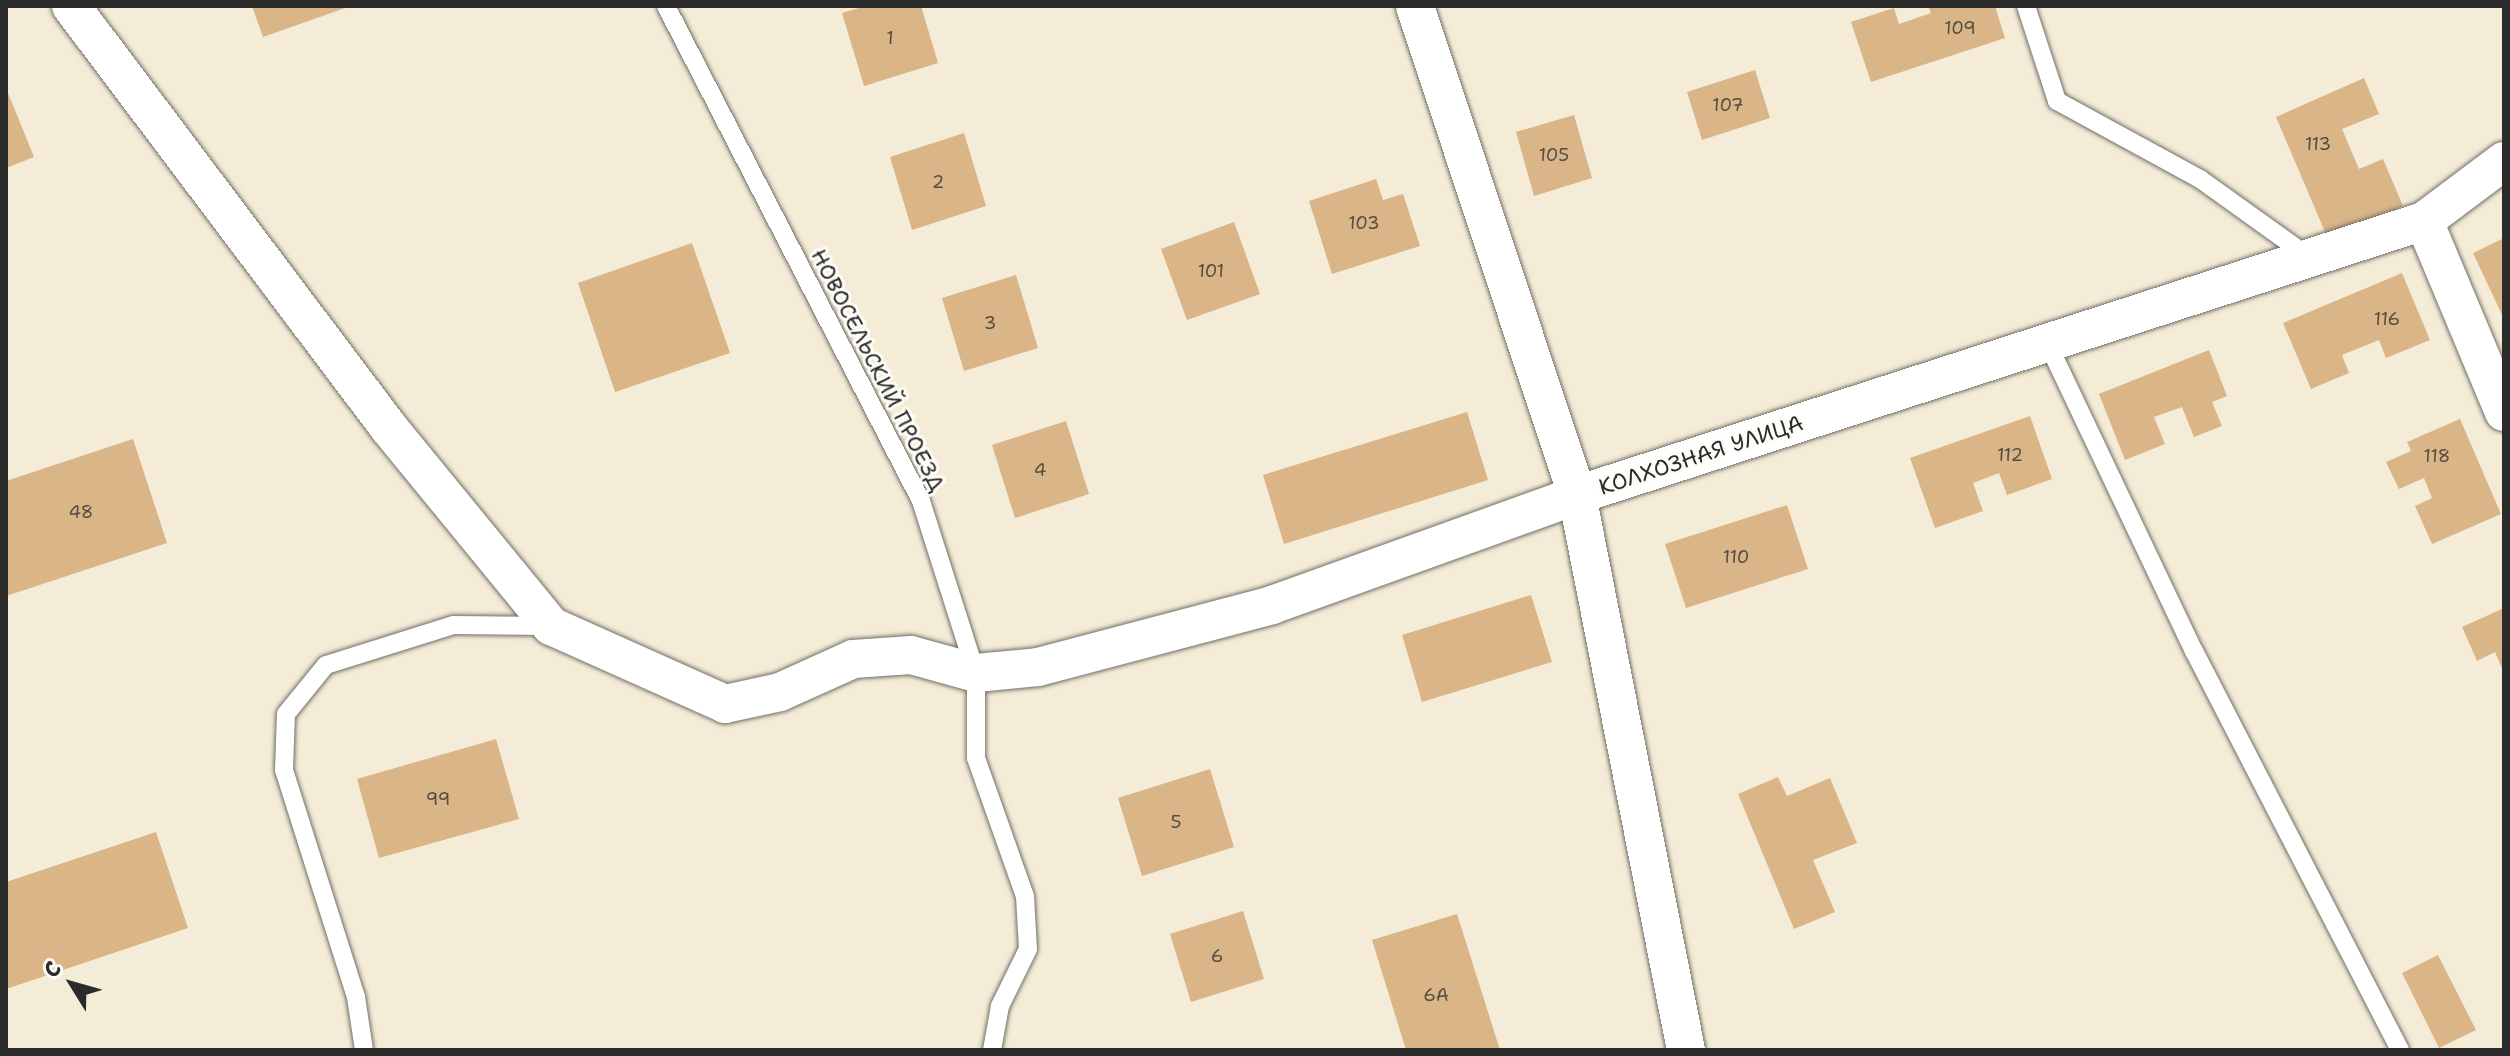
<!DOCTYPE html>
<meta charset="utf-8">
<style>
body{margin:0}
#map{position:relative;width:2510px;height:1056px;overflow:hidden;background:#f4ecd7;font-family:"Shantell Sans",sans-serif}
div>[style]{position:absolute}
.building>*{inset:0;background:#d9b588}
.roads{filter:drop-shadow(0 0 2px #716f67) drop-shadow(0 0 2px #716f67)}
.lane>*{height:18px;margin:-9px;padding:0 9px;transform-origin:9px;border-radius:9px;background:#fff}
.street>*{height:38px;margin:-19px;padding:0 19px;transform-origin:19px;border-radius:19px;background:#fff}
span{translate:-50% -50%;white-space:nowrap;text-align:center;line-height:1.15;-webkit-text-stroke:6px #fdfcf7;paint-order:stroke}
.number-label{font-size:18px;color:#564e42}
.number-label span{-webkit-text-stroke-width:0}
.street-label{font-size:22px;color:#2b2b2b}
.frame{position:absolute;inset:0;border:8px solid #2b2b2b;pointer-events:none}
.north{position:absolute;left:32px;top:944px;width:80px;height:80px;-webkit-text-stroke:6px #fdfcf7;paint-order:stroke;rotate:307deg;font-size:22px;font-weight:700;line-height:32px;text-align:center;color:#2b2b2b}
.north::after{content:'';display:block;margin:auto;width:28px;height:36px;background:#2b2b2b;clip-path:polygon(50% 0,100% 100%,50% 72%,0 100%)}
</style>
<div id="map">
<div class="building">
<div style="clip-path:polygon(252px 6px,351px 6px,263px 37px)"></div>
<div style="clip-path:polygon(866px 6px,921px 6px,938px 63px,864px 86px,842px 13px)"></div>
<div style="clip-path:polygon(1928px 6px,1995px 6px,2005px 38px,1871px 82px,1851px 22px,1894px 8px,1899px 24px,1931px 13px)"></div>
<div style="clip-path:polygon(1755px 70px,1770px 118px,1702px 140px,1687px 92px)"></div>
<div style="clip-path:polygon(2364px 78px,2379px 114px,2342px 129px,2359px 169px,2383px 159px,2403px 206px,2328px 239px,2276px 117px)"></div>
<div style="clip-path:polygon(6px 88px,34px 157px,6px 168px)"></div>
<div style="clip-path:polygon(1574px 115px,1592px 178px,1534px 196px,1516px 132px)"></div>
<div style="clip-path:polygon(964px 133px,986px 206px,912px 230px,890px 157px)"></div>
<div style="clip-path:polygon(1376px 179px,1383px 200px,1403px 194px,1420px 246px,1332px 274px,1309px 201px)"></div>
<div style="clip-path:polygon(1234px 222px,1260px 294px,1187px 320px,1161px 249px)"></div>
<div style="clip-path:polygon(2504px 238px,2504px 319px,2473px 253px)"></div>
<div style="clip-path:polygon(692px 243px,730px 353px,615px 392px,578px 283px)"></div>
<div style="clip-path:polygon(2402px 273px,2430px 340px,2386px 358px,2379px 340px,2342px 355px,2349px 373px,2311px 389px,2283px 323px)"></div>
<div style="clip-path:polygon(1016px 275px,1038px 348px,964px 371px,942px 298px)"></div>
<div style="clip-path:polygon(2209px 350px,2227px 396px,2212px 402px,2222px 426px,2194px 437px,2182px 407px,2154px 417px,2165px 444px,2125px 460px,2099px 394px)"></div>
<div style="clip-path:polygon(1467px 412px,1488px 480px,1284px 544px,1263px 475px)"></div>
<div style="clip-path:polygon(2030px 416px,2052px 479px,2007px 495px,1999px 473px,1973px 483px,1983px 511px,1935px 528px,1910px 458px)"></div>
<div style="clip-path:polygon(2460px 419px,2501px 514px,2432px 544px,2415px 506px,2432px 498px,2424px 478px,2399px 489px,2386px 462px,2411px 451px,2407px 442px)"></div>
<div style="clip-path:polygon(1066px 421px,1089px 494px,1015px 518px,992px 445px)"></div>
<div style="clip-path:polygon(133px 439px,167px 543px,6px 596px,6px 481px)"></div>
<div style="clip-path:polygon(1787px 505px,1808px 569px,1686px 608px,1665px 544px)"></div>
<div style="clip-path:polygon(1531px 595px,1552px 662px,1422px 702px,1402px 635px)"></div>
<div style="clip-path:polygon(2504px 608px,2504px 673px,2495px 652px,2477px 661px,2462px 627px)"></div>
<div style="clip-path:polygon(496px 739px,519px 819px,379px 858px,357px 779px)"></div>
<div style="clip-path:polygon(1210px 769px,1234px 847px,1142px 876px,1118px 798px)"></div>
<div style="clip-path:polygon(1778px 777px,1787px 796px,1830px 778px,1857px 843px,1813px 860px,1835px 912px,1794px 929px,1738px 794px)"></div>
<div style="clip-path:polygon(156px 832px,188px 928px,6px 989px,6px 882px)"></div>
<div style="clip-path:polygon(1243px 911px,1264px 979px,1191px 1002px,1170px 934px)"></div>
<div style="clip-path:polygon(1457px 914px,1500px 1050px,1406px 1050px,1372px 940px)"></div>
<div style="clip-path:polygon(2438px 955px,2476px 1030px,2439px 1048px,2402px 973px)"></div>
</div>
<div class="roads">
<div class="lane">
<div style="left:666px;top:6px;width:557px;rotate:62.74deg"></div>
<div style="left:921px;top:501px;width:181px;rotate:72.3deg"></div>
<div style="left:976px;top:673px;width:85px;rotate:90deg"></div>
<div style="left:976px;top:758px;width:146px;rotate:70.5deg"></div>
<div style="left:1025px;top:896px;width:53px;rotate:86.8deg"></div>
<div style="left:1028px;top:949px;width:64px;rotate:116.2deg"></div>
<div style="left:1000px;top:1006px;width:45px;rotate:100.3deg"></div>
<div style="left:2026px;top:6px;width:100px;rotate:71.9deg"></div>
<div style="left:2057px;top:101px;width:163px;rotate:28.6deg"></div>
<div style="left:2200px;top:179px;width:134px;rotate:35.6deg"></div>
<div style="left:2048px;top:344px;width:340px;rotate:64.6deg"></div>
<div style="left:2194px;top:651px;width:449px;rotate:62.7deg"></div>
<div style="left:364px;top:1050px;width:54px;rotate:-98.6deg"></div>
<div style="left:356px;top:997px;width:238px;rotate:-107.6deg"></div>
<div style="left:284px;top:770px;width:56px;rotate:-88deg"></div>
<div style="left:286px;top:714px;width:63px;rotate:-50.8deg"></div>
<div style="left:326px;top:665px;width:134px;rotate:-17.4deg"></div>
<div style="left:454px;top:625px;width:94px;rotate:0.6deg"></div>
</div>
<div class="street">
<div style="left:71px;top:6px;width:528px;rotate:53deg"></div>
<div style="left:389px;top:428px;width:256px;rotate:50.7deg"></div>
<div style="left:551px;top:626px;width:191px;rotate:24.1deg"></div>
<div style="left:725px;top:704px;width:56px;rotate:-12.3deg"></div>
<div style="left:780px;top:692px;width:80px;rotate:-24.3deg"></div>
<div style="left:853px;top:659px;width:58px;rotate:-3.9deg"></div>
<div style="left:911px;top:655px;width:67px;rotate:15.5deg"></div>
<div style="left:976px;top:673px;width:62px;rotate:-5.5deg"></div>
<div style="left:1038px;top:667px;width:242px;rotate:-14.8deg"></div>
<div style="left:1272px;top:605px;width:324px;rotate:-19.8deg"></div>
<div style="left:1577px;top:495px;width:890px;rotate:-17.93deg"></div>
<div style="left:2424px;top:221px;width:100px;rotate:-36.9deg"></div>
<div style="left:1415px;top:6px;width:515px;rotate:71.67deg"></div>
<div style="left:1577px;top:495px;width:566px;rotate:78.89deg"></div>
<div style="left:2424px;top:221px;width:207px;rotate:67.3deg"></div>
</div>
</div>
<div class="number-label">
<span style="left:1960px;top:28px">109</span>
<span style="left:890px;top:38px">1</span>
<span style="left:1728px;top:105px">107</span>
<span style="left:2318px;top:144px">113</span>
<span style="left:1554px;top:155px">105</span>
<span style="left:938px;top:182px">2</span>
<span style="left:1364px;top:223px">103</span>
<span style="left:1211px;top:271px">101</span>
<span style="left:2387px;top:319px">116</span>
<span style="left:990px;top:323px">3</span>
<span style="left:2010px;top:455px">112</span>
<span style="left:2437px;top:456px">118</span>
<span style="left:1040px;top:470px">4</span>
<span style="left:81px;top:512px">48</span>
<span style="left:1736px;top:557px">110</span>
<span style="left:438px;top:799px">99</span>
<span style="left:1176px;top:822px">5</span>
<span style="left:1217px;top:956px">6</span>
<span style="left:1436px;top:995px">6А</span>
</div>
<div class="street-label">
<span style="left:878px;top:370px;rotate:63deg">НОВОСЕЛЬСКИЙ ПРОЕЗД</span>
<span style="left:1701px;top:455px;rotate:-18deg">КОЛХОЗНАЯ УЛИЦА</span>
</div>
<div class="frame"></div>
<div class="north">С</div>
</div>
